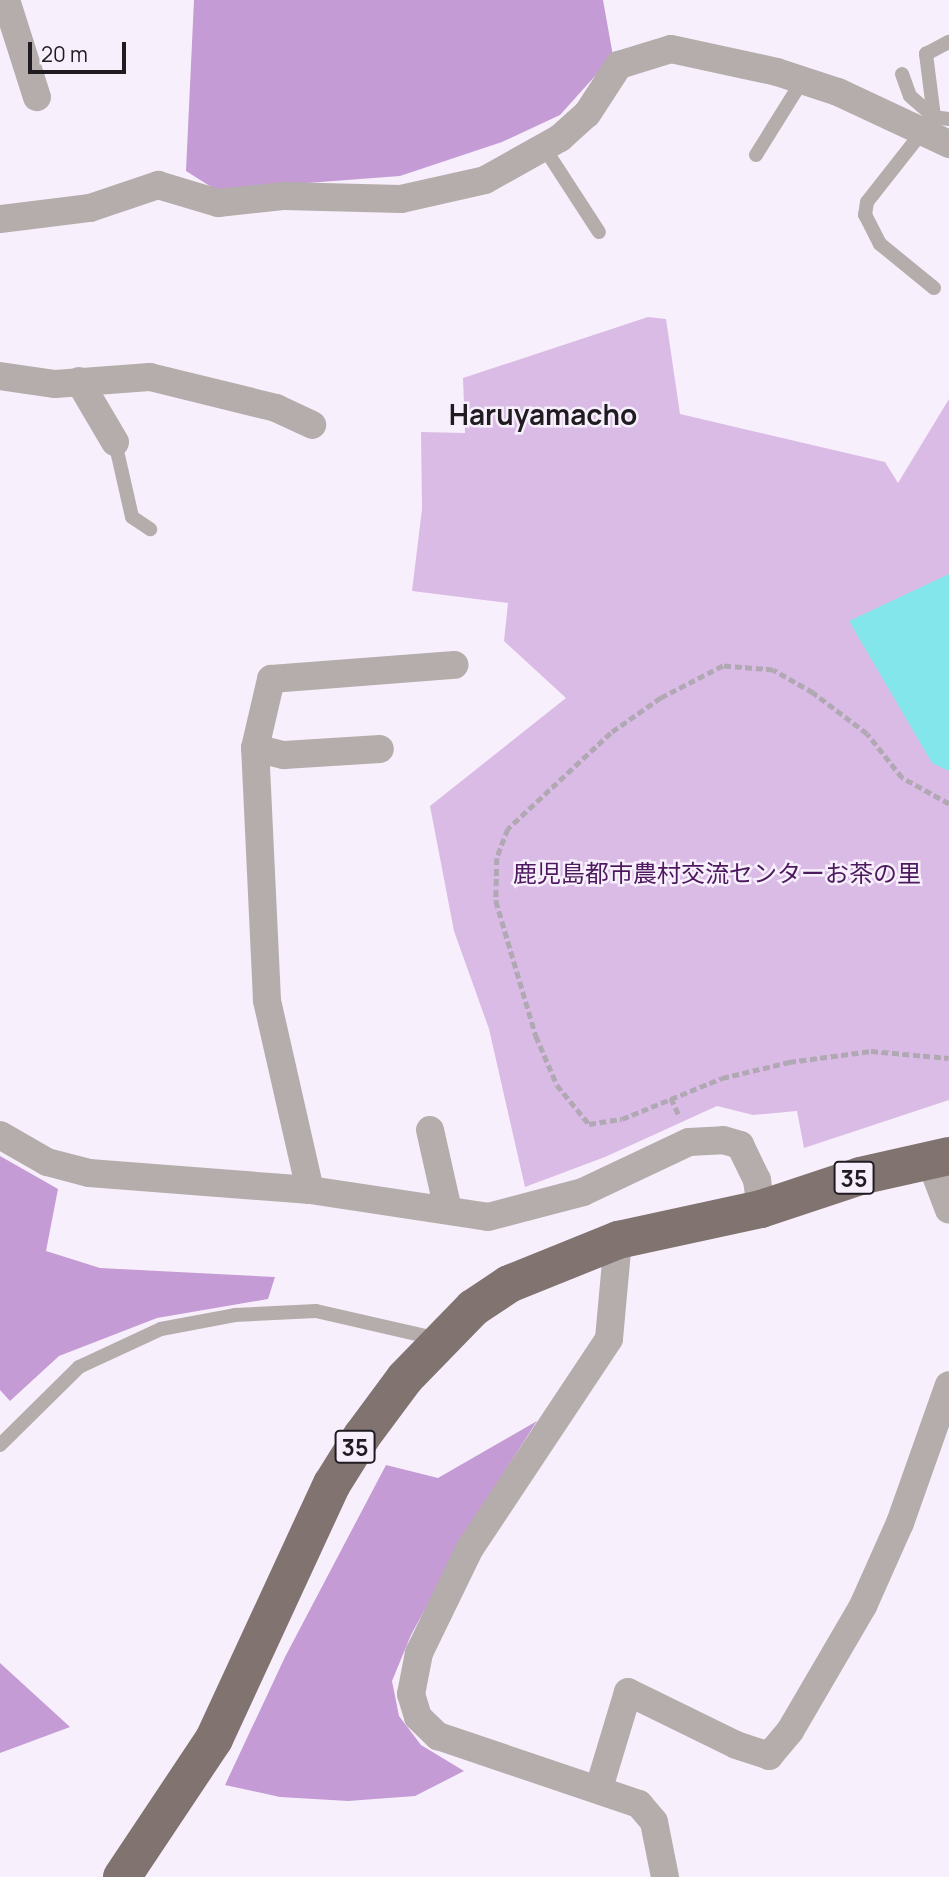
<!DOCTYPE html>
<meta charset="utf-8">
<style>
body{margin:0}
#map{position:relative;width:949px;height:1877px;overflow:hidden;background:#f8effc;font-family:Manrope,"Noto Sans JP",sans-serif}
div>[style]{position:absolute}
.green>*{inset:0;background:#dabbe6}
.forest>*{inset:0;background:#c49bd5}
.water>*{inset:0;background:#83e6ea}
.path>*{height:4.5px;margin-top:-2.25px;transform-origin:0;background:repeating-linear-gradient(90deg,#b0a9b3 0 7px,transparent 0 10.5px)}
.service>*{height:14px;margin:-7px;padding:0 7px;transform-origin:7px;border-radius:7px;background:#b5adab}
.minor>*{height:28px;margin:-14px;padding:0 14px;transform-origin:14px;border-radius:14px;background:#b5adab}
.primary>*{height:38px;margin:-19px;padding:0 19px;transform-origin:19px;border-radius:19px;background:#817370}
span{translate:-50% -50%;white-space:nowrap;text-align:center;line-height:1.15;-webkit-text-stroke:5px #f8effc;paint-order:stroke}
.shield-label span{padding:2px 5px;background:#f8effc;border:2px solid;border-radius:5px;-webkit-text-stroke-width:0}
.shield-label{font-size:23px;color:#1f1b20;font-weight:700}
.park-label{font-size:24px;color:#4c195e}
.quarter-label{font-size:28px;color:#1f1b20;font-weight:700}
.scale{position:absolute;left:28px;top:42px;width:98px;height:32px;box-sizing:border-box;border:4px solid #1f1b20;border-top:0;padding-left:9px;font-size:21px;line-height:24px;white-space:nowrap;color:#1f1b20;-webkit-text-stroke:5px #f8effc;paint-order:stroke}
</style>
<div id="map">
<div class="green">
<div style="clip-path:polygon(648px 317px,666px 319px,680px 414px,885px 462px,898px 483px,949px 399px,949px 1100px,804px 1148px,797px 1111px,753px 1115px,717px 1106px,605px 1157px,525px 1187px,489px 1029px,454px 931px,430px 806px,566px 698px,504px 641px,508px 603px,412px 591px,422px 509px,421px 432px,465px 433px,463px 378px)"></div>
</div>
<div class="forest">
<div style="clip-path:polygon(194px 0,603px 0,613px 56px,560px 115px,502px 142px,400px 176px,216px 190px,186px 171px)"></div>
<div style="clip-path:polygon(0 1156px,58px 1189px,46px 1251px,100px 1268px,275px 1277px,268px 1299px,157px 1318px,59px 1356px,10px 1401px,0 1390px)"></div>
<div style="clip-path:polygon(537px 1421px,473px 1521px,411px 1635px,392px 1681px,399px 1716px,421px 1745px,464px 1771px,415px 1796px,348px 1801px,280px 1797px,225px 1785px,285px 1657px,386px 1465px,438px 1478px)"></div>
<div style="clip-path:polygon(0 1663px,70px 1727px,0 1753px)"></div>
</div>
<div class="water">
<div style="clip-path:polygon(949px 574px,949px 771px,932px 763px,849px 621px)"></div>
</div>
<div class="path">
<div style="left:949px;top:804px;width:54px;rotate:-151deg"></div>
<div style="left:902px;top:778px;width:56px;rotate:-128.5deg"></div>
<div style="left:867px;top:734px;width:68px;rotate:-142.8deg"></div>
<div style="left:813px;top:693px;width:46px;rotate:-150.1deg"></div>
<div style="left:773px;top:670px;width:50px;rotate:-175.4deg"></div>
<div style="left:723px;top:666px;width:70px;rotate:152.7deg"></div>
<div style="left:661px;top:698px;width:61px;rotate:145deg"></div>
<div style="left:611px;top:733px;width:141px;rotate:137deg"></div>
<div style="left:508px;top:829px;width:31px;rotate:111deg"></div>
<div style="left:497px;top:858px;width:43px;rotate:91.3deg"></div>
<div style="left:496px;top:901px;width:141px;rotate:73.5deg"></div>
<div style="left:536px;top:1036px;width:53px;rotate:66.8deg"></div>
<div style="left:557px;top:1085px;width:50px;rotate:50.6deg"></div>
<div style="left:589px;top:1124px;width:33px;rotate:-9deg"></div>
<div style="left:622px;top:1119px;width:108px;rotate:-22.3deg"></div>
<div style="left:722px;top:1078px;width:69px;rotate:-13.4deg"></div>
<div style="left:789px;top:1062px;width:83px;rotate:-7.6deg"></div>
<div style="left:871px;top:1051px;width:78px;rotate:5.1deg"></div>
<div style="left:671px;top:1098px;width:19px;rotate:65deg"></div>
</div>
<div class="service">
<div style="left:902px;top:74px;width:23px;rotate:70deg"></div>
<div style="left:910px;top:96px;width:32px;rotate:41deg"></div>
<div style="left:934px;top:117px;width:64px;rotate:-97.2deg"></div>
<div style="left:926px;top:54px;width:26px;rotate:-28deg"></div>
<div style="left:545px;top:149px;width:99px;rotate:57deg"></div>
<div style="left:756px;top:155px;width:87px;rotate:-58.1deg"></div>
<div style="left:934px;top:288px;width:70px;rotate:-140.8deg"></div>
<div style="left:880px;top:244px;width:33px;rotate:-117deg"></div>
<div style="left:865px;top:215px;width:13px;rotate:-81deg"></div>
<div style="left:867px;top:202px;width:108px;rotate:-51.8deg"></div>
<div style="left:934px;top:117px;width:15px;rotate:8deg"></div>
<div style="left:115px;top:442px;width:77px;rotate:77.2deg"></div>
<div style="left:132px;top:517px;width:22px;rotate:34deg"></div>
<div style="left:0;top:1445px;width:111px;rotate:-44.6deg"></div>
<div style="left:79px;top:1367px;width:90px;rotate:-24.9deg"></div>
<div style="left:161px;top:1329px;width:75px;rotate:-10.7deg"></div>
<div style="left:235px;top:1315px;width:81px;rotate:-2.8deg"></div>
<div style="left:316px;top:1311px;width:125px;rotate:12.9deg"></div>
</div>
<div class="minor">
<div style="left:6px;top:0;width:102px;rotate:72.3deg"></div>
<div style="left:0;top:219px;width:91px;rotate:-7deg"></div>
<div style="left:90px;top:208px;width:72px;rotate:-18.7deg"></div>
<div style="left:158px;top:185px;width:63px;rotate:16.7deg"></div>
<div style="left:218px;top:203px;width:65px;rotate:-6.1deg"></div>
<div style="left:283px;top:196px;width:118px;rotate:1.5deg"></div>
<div style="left:401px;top:199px;width:86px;rotate:-12.7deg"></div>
<div style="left:485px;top:180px;width:86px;rotate:-29.2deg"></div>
<div style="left:560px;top:138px;width:36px;rotate:-42deg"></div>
<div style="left:587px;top:114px;width:59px;rotate:-56.9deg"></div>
<div style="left:619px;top:65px;width:54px;rotate:-17.1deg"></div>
<div style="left:671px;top:49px;width:108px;rotate:12.2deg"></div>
<div style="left:777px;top:72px;width:64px;rotate:18.2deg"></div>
<div style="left:838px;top:92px;width:123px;rotate:25.1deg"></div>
<div style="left:0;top:376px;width:56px;rotate:8.3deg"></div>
<div style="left:55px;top:384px;width:95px;rotate:-4.2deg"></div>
<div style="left:150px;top:377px;width:130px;rotate:13.8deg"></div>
<div style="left:276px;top:408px;width:40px;rotate:25deg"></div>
<div style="left:79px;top:381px;width:71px;rotate:59.5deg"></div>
<div style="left:255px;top:748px;width:30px;rotate:14deg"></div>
<div style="left:284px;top:755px;width:96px;rotate:-3.6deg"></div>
<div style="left:430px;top:1130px;width:82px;rotate:77.3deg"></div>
<div style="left:0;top:1135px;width:54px;rotate:29.9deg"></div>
<div style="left:47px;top:1162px;width:43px;rotate:14.7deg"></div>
<div style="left:89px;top:1173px;width:222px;rotate:4.4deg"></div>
<div style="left:310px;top:1190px;width:180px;rotate:8.6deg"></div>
<div style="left:488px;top:1217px;width:98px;rotate:-14.7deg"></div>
<div style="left:583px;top:1192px;width:117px;rotate:-25.3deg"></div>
<div style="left:689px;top:1142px;width:34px;rotate:-3deg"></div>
<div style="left:723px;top:1140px;width:18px;rotate:16deg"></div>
<div style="left:740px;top:1145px;width:39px;rotate:64deg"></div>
<div style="left:757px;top:1180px;width:29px;rotate:82deg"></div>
<div style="left:930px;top:1160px;width:53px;rotate:69.2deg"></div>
<div style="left:310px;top:1190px;width:195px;rotate:-102.8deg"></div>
<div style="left:267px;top:1000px;width:252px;rotate:-92.7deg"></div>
<div style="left:255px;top:748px;width:71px;rotate:-76.9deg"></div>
<div style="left:271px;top:679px;width:184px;rotate:-4.4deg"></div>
<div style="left:618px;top:1240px;width:99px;rotate:95.2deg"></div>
<div style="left:609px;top:1339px;width:251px;rotate:123.6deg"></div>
<div style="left:470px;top:1548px;width:117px;rotate:115.9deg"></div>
<div style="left:419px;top:1653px;width:42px;rotate:101deg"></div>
<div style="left:411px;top:1694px;width:24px;rotate:73deg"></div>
<div style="left:418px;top:1717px;width:28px;rotate:44deg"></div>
<div style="left:438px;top:1736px;width:212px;rotate:18.7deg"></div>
<div style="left:639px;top:1804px;width:23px;rotate:50deg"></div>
<div style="left:654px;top:1822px;width:56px;rotate:78.7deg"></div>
<div style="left:599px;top:1788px;width:100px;rotate:-73.2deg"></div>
<div style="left:628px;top:1692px;width:120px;rotate:26.1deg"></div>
<div style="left:736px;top:1745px;width:35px;rotate:18deg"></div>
<div style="left:769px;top:1756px;width:33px;rotate:-50deg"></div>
<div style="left:790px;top:1731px;width:145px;rotate:-59.7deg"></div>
<div style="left:863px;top:1606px;width:91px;rotate:-66deg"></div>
<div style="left:900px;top:1523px;width:146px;rotate:-70.5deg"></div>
</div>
<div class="primary">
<div style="left:122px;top:1877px;width:166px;rotate:-56.3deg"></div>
<div style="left:214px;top:1739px;width:281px;rotate:-65.2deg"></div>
<div style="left:332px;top:1484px;width:57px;rotate:-58deg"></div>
<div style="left:362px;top:1436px;width:72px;rotate:-53.4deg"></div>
<div style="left:405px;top:1378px;width:98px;rotate:-45.8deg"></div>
<div style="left:473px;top:1308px;width:43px;rotate:-33.7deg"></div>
<div style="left:509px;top:1284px;width:118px;rotate:-22deg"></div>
<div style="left:618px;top:1240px;width:146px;rotate:-12.2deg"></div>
<div style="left:761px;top:1209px;width:104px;rotate:-18.4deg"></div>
<div style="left:860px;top:1176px;width:91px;rotate:-12.7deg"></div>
</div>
<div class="shield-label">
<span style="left:854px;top:1178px">35</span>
<span style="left:355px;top:1447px">35</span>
</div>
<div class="park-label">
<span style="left:717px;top:873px">鹿児島都市農村交流センターお茶の里</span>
</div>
<div class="quarter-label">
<span style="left:543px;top:414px">Haruyamacho</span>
</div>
<div class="scale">20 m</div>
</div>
